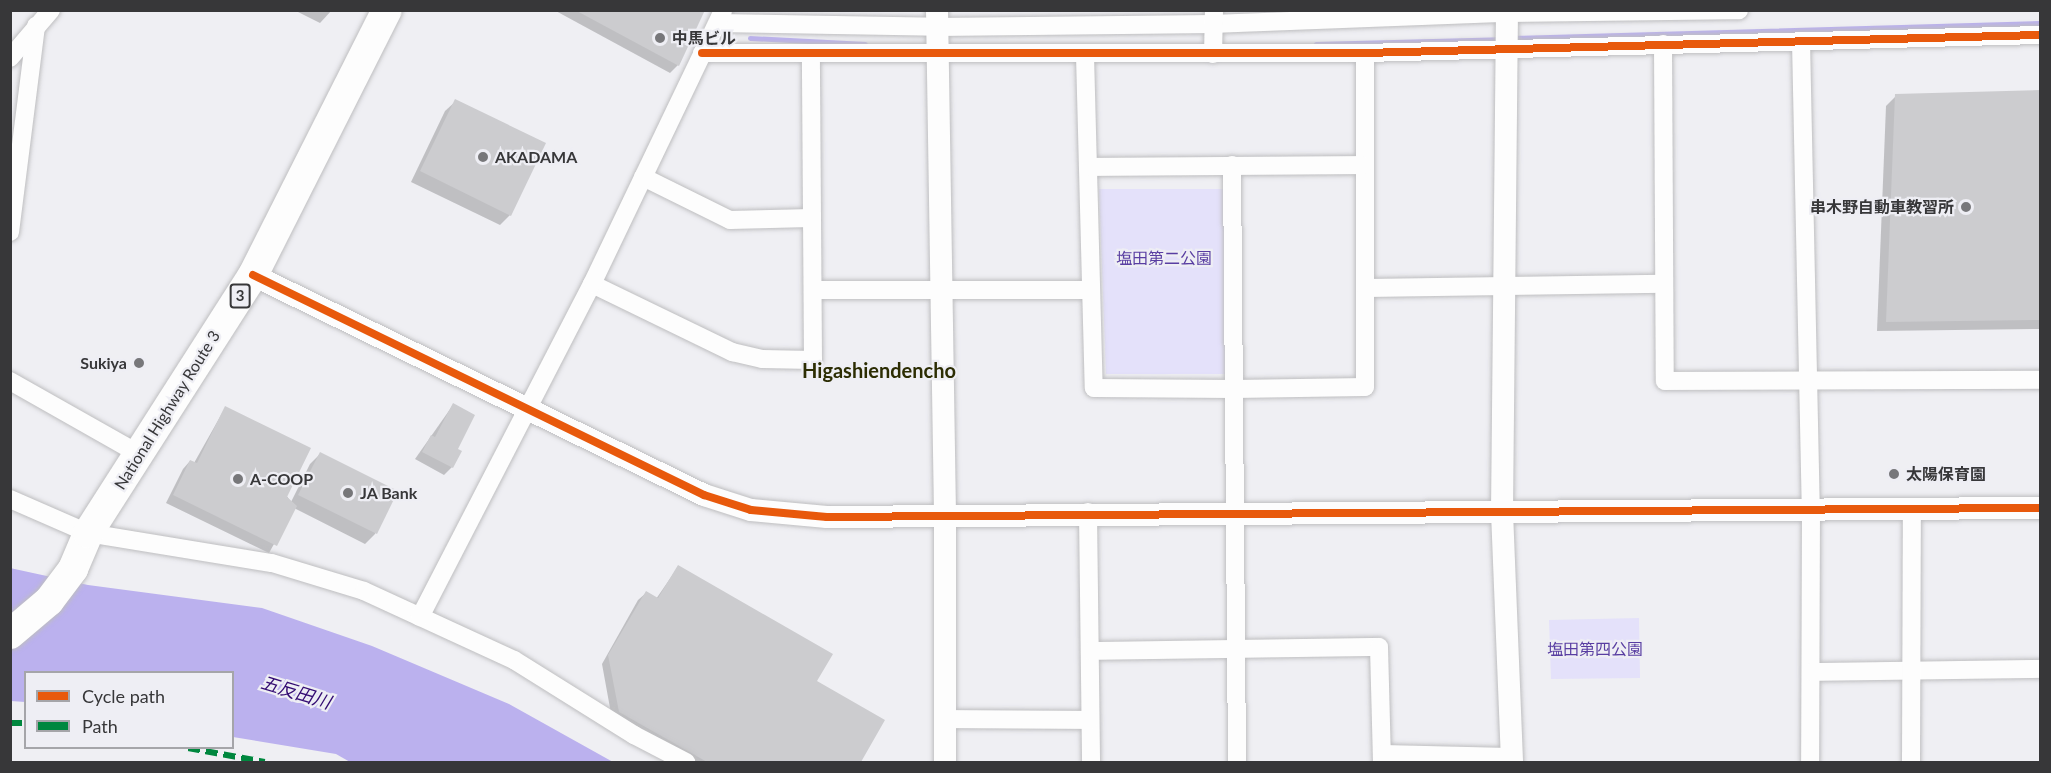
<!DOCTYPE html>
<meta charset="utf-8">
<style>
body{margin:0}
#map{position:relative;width:2051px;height:773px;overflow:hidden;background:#efeff3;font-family:Lato,"Noto Sans JP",sans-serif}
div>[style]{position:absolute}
.green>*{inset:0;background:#e4e1fa}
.water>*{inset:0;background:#bbb1ee}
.shadow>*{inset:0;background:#0003}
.stream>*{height:5px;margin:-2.5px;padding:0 2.5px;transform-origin:2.5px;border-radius:2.5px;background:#bbb1ee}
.building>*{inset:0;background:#cccccf}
.roads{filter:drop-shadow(0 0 2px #bebec0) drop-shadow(0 0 2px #bebec0)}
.minor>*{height:18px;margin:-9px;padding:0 9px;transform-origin:9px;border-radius:9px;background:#fdfdfd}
.tertiary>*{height:22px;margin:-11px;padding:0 11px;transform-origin:11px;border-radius:11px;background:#fdfdfd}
.trunk>*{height:30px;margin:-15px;padding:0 15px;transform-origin:15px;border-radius:15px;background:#fdfdfd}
.quiet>*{height:6px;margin-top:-3px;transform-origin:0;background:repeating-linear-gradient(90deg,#00873e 0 12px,transparent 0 18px)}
.cycleway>*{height:8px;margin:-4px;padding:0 4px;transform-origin:4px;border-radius:4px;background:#e8590c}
.dots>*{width:16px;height:16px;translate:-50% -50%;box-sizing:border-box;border:3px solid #eeeef4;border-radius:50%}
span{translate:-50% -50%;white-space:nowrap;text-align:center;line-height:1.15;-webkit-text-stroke:4.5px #eeeef4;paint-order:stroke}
.shield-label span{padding:2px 4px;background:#eeeef4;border:2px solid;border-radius:4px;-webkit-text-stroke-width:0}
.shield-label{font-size:15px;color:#373739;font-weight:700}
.poi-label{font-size:16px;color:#373739;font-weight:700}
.left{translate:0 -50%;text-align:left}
.right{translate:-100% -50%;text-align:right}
.park-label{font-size:16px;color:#593ea2}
.street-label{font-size:16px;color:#373739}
.water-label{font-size:18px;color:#330b72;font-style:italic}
.quarter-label{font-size:20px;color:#2c2d03;font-weight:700}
.frame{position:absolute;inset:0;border:12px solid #373739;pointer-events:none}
.legend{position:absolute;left:24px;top:671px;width:210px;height:78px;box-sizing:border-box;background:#eeeef4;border:2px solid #a5a5a9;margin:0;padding:8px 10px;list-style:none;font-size:18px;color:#373739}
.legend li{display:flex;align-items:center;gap:12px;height:30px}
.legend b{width:30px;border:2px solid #a5a5a9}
</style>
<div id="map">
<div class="green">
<div style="clip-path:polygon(1099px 189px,1226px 189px,1228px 374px,1106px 374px)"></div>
<div style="clip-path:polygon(1639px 618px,1640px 678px,1551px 679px,1549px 620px)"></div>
</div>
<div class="water">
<div style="clip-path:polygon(10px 568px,88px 585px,262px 608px,372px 646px,509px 704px,613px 762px,350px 762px,336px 754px,233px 737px,232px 672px,26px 672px,25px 702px,11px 701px)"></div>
</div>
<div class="shadow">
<div style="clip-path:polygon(294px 10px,332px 10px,320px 23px)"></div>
<div style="clip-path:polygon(554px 10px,703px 10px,678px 65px,670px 73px)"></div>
<div style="clip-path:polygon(2040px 91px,2040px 329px,1877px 331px,1886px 106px,1896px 96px)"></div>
<div style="clip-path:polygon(456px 101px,510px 215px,500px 225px,411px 182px,445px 111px)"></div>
<div style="clip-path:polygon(453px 405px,456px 449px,452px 467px,444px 475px,415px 459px)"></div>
<div style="clip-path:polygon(225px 408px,291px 502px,310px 464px,320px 454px,396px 492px,375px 534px,365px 544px,294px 508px,269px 553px,166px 503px,183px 469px,190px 461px,194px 463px)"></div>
<div style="clip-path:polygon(678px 567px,815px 681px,883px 720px,859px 762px,687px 762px,612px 719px,602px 664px,638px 600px,646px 593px,656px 599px)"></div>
</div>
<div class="stream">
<div style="left:750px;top:38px;width:115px;rotate:3deg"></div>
<div style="left:1511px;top:38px;width:529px;rotate:-1.62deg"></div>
<div style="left:1316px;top:44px;width:185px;rotate:-1.5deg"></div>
</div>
<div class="building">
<div style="clip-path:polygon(575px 10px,705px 10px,679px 66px)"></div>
<div style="clip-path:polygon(2040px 90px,2040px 320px,1886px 322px,1895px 94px)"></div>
<div style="clip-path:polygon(455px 99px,546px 143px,511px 216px,420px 171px)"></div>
<div style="clip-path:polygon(453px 403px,475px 415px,458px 449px,462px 451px,453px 468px,422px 452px,431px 435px,435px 437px)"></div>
<div style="clip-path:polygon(225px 406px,311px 448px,287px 497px,297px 506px,277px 546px,173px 495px,190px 460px,197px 463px)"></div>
<div style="clip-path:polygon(320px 452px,398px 491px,377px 534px,298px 495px)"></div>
<div style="clip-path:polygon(678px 565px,833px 654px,817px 681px,885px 720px,861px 762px,707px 762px,619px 712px,608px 655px,646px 591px,658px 598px)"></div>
</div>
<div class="roads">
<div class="minor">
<div style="left:718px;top:23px;width:219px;rotate:1deg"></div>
<div style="left:937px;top:27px;width:277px;rotate:-0.6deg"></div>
<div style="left:1214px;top:24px;width:293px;rotate:-2.2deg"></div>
<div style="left:1507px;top:13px;width:232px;rotate:-0.7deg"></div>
<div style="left:1801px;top:41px;width:468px;rotate:88.8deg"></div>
<div style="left:1811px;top:509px;width:253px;rotate:90.2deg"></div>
<div style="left:1663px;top:44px;width:337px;rotate:89.7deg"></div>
<div style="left:1665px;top:381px;width:375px;rotate:-0.2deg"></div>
<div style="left:702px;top:53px;width:663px"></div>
<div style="left:1365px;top:53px;width:675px;rotate:-1.53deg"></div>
<div style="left:1213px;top:54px;width:44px;rotate:-88.7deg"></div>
<div style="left:1085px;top:55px;width:333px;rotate:88.5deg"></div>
<div style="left:1094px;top:388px;width:140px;rotate:0.4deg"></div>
<div style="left:1234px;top:389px;width:131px;rotate:-0.9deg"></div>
<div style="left:1365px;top:387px;width:334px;rotate:-90deg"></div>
<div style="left:10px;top:58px;width:63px;rotate:-49.5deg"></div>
<div style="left:1232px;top:165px;width:597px;rotate:89.52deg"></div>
<div style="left:1090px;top:167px;width:272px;rotate:-0.4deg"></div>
<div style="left:643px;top:177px;width:97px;rotate:26.3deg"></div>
<div style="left:730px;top:220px;width:81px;rotate:-1.4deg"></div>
<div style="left:10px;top:232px;width:208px;rotate:-82.8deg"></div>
<div style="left:592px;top:284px;width:156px;rotate:25.9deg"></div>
<div style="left:732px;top:352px;width:31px;rotate:13deg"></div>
<div style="left:762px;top:359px;width:51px;rotate:1.1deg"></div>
<div style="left:813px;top:360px;width:307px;rotate:-90.4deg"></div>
<div style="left:1366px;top:288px;width:298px;rotate:-0.8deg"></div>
<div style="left:813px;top:290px;width:276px"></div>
<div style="left:10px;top:381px;width:148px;rotate:29.5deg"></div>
<div style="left:10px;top:499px;width:85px;rotate:23.6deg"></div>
<div style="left:88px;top:533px;width:186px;rotate:9.3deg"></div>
<div style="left:272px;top:563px;width:96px;rotate:16.9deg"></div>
<div style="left:364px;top:591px;width:165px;rotate:24.7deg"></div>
<div style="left:514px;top:660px;width:142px;rotate:32deg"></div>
<div style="left:634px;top:735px;width:59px;rotate:27.4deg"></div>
<div style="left:1088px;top:512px;width:250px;rotate:89.3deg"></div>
<div style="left:420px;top:617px;width:375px;rotate:-62.7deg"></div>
<div style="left:592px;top:284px;width:304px;rotate:-64.4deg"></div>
<div style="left:1090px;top:651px;width:289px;rotate:-0.8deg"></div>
<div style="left:1379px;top:647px;width:115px;rotate:88.5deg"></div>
<div style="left:1811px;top:672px;width:229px;rotate:-0.8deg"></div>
<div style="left:945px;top:719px;width:145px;rotate:0.4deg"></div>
<div style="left:1382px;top:754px;width:129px;rotate:1.3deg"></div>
<div style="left:1911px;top:762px;width:254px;rotate:-89.8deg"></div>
</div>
<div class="tertiary">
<div style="left:937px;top:10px;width:505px;rotate:89.09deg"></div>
<div style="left:945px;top:515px;width:247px;rotate:90deg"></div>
<div style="left:1507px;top:10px;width:502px;rotate:90.57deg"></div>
<div style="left:1502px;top:512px;width:250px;rotate:87.7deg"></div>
<div style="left:253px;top:275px;width:502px;rotate:26deg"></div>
<div style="left:704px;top:495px;width:49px;rotate:17.7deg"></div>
<div style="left:751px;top:510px;width:76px;rotate:5.3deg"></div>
<div style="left:827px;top:517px;width:1213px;rotate:-0.43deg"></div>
</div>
<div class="trunk">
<div style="left:10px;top:634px;width:51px;rotate:-40.2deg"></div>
<div style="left:49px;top:601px;width:40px;rotate:-53deg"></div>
<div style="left:73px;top:569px;width:39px;rotate:-67deg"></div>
<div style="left:88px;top:533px;width:306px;rotate:-57.4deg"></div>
<div style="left:253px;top:275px;width:297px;rotate:-63.2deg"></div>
</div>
</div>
<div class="quiet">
<div style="left:10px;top:723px;width:16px"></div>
<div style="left:188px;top:748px;width:78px;rotate:10.3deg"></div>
</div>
<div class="cycleway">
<div style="left:702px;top:53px;width:663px"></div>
<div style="left:1365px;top:53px;width:675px;rotate:-1.53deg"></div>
<div style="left:253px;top:275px;width:502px;rotate:26deg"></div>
<div style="left:704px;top:495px;width:49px;rotate:17.7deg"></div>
<div style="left:751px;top:510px;width:76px;rotate:5.3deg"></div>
<div style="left:827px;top:517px;width:1213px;rotate:-0.43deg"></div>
</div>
<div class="dots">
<div style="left:660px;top:38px;background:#77777a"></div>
<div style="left:483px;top:157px;background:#77777a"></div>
<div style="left:1966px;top:207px;background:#77777a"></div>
<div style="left:139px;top:363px;background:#77777a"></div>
<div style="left:1894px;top:474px;background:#77777a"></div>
<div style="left:238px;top:479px;background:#77777a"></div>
<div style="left:348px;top:493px;background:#77777a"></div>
</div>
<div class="shield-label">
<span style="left:240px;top:296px">3</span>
</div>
<div class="poi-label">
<span class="left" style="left:672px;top:38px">中馬ビル</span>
<span class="left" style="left:495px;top:157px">AKADAMA</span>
<span class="right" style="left:1954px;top:207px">串木野自動車教習所</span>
<span class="right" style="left:127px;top:363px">Sukiya</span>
<span class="left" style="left:1906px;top:474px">太陽保育園</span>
<span class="left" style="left:250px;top:479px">A-COOP</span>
<span class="left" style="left:360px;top:493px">JA Bank</span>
</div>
<div class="park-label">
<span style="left:1164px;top:258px">塩田第二公園</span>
<span style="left:1595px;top:649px">塩田第四公園</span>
</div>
<div class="street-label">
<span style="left:167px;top:410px;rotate:-58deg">National Highway Route 3</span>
</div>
<div class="water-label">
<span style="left:296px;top:692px;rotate:17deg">五反田川</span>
</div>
<div class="quarter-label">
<span style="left:879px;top:370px">Higashiendencho</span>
</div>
<div class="frame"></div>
<ul class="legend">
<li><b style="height:8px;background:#e8590c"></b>Cycle path</li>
<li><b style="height:8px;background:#00873e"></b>Path</li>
</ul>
</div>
